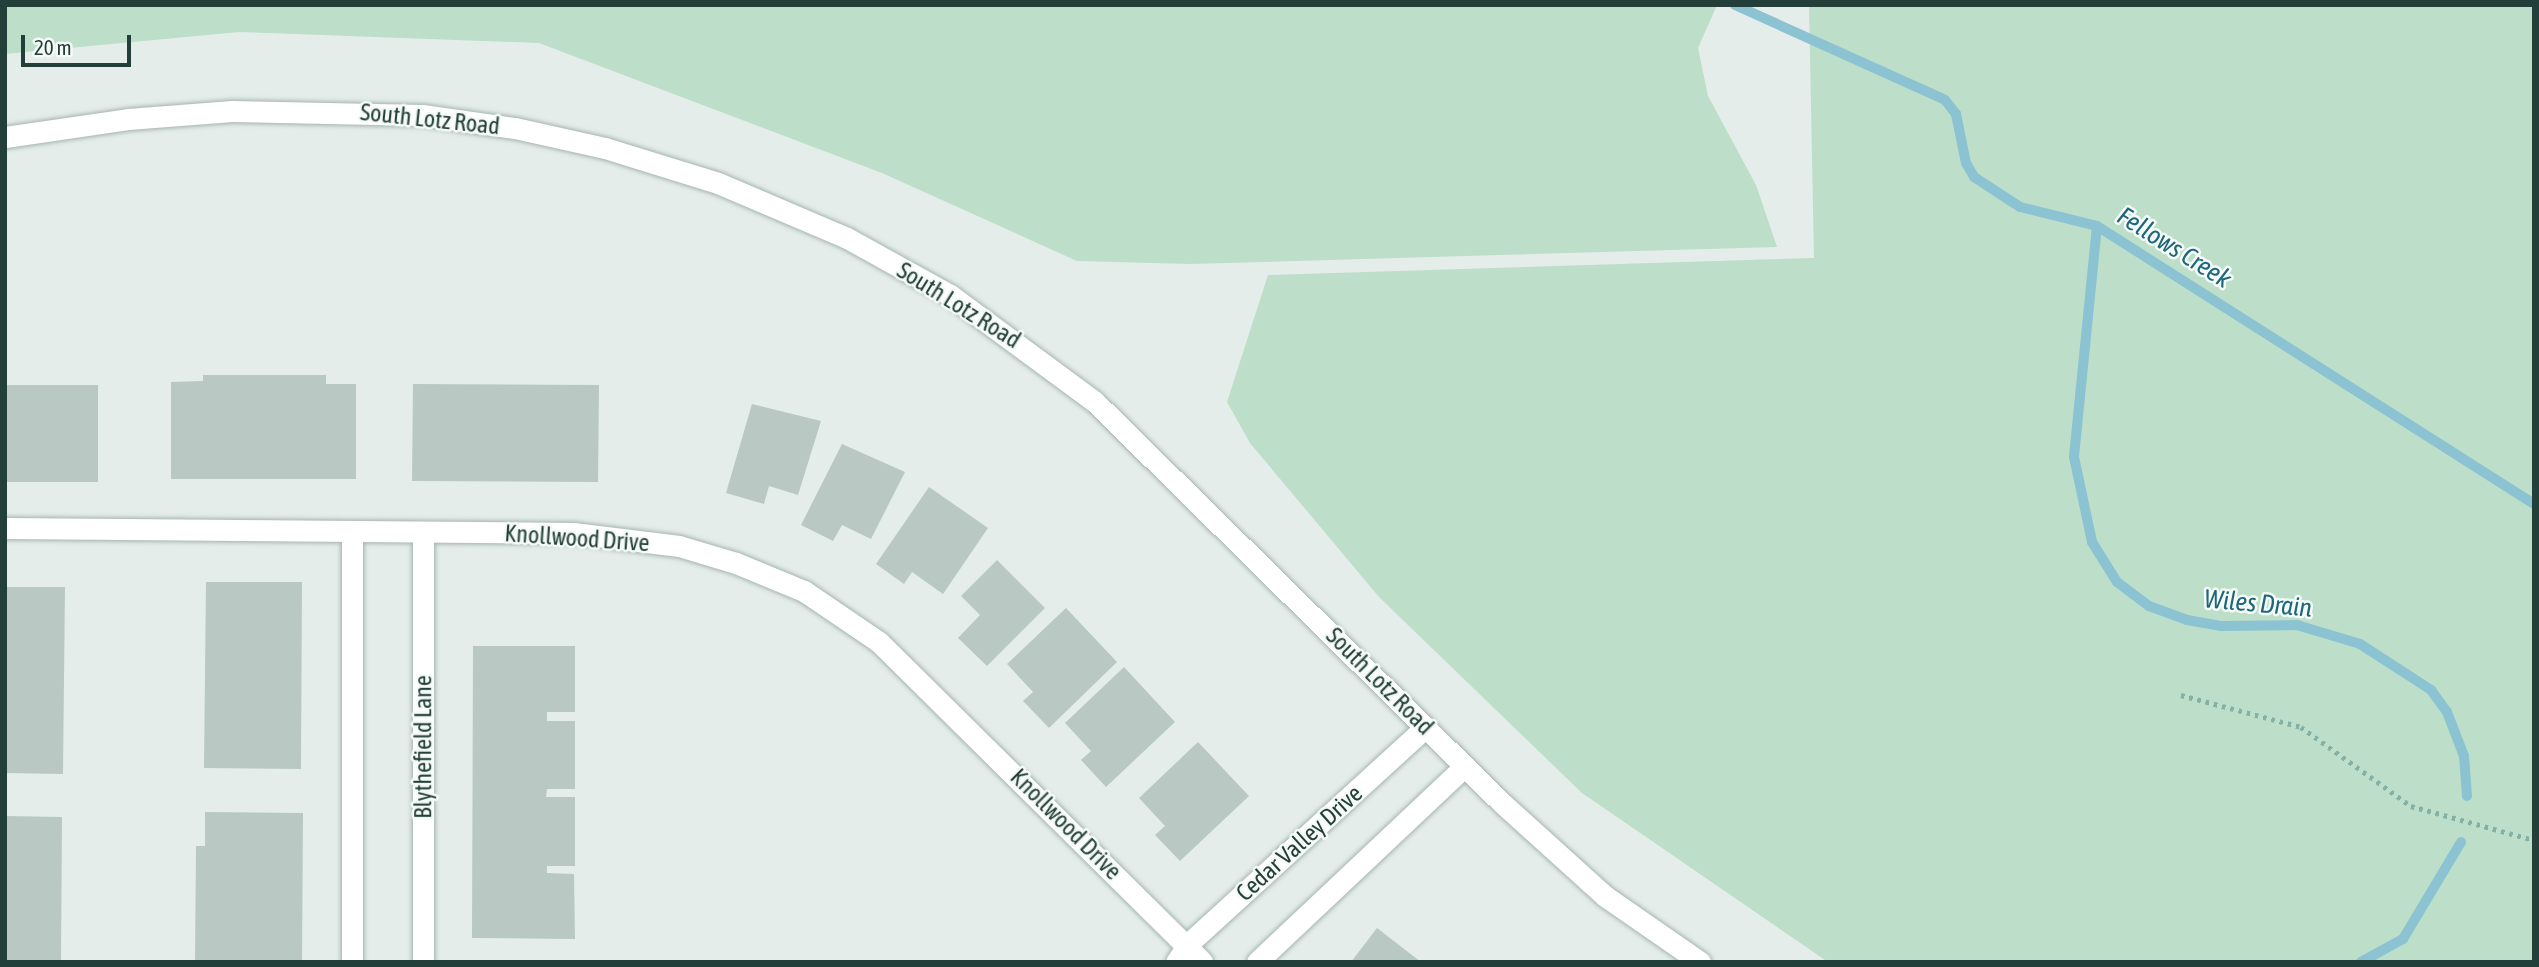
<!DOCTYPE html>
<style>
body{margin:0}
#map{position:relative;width:2539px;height:967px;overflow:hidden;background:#e4edea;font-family:"Asap Condensed",sans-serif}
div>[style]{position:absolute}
.green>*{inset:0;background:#bddec8}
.stream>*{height:10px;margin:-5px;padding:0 5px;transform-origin:5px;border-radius:5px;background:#8cc3d2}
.building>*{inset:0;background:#b9c8c3}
.path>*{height:4.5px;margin-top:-2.25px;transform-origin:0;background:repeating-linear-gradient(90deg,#84b1a5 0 3.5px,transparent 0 8.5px)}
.roads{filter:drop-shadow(0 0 2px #a6b5b1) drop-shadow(0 0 2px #a6b5b1)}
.minor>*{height:21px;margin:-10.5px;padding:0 10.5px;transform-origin:10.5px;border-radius:10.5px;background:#fff}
span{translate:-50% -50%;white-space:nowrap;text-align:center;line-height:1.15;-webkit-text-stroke:5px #f5faf7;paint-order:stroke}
.street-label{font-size:24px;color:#233f39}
.water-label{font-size:26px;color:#1d667b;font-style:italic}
.frame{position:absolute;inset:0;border:7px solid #233f39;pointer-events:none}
.scale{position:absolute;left:21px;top:35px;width:110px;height:32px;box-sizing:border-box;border:4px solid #233f39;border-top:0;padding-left:9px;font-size:21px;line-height:24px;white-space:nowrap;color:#233f39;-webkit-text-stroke:5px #f5faf7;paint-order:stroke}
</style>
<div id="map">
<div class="green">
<div style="clip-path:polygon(5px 5px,1717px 5px,1698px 48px,1708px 96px,1756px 185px,1777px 247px,1190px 264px,1077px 261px,882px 173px,539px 43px,239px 32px,5px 54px)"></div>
<div style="clip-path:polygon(1809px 5px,2534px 5px,2534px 962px,1828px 962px,1582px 793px,1379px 597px,1250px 443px,1227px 402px,1268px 275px,1814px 258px)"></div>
</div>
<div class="stream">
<div style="left:1735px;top:5px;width:230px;rotate:24.3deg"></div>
<div style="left:1945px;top:100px;width:18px;rotate:52deg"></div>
<div style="left:1956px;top:114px;width:50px;rotate:78.5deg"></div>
<div style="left:1966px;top:163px;width:16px;rotate:60deg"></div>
<div style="left:1974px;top:177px;width:55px;rotate:33.1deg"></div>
<div style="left:2020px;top:207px;width:79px;rotate:13.9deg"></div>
<div style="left:2097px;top:226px;width:518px;rotate:32.46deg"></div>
<div style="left:2097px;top:226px;width:232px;rotate:95.7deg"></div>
<div style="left:2074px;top:457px;width:87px;rotate:78deg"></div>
<div style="left:2092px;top:542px;width:47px;rotate:58deg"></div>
<div style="left:2117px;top:582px;width:40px;rotate:37deg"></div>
<div style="left:2149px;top:606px;width:40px;rotate:20.2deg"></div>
<div style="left:2187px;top:620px;width:34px;rotate:10deg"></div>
<div style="left:2220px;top:626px;width:77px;rotate:-0.7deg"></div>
<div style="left:2297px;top:625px;width:66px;rotate:16.8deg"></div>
<div style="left:2360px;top:644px;width:85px;rotate:32.9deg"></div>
<div style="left:2431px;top:690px;width:27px;rotate:54deg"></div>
<div style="left:2447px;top:712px;width:47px;rotate:68.9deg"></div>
<div style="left:2464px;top:756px;width:40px;rotate:85.7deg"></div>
<div style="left:2361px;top:962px;width:48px;rotate:-28.7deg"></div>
<div style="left:2403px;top:939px;width:113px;rotate:-59.1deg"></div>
</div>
<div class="building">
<div style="clip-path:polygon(203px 375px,326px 375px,326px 384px,356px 384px,356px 479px,171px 479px,171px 382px,203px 381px)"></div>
<div style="clip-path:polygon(413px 384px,599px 385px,598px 482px,412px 481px)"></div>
<div style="clip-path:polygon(5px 385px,98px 385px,98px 482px,5px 482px)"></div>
<div style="clip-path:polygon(752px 404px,821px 421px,798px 495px,769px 486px,764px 504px,726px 493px)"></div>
<div style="clip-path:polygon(842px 444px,905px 472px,871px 539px,842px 525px,833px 541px,801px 525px)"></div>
<div style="clip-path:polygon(929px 487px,988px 528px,943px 594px,912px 572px,904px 584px,876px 564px)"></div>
<div style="clip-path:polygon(997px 560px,1045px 608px,987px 666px,958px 638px,980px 615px,961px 596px)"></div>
<div style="clip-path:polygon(206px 582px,302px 582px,301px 769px,204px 768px)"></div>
<div style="clip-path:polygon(5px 587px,65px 587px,63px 774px,5px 773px)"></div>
<div style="clip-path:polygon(1066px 608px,1117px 662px,1049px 728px,1023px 701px,1033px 692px,1007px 664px)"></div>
<div style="clip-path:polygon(473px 646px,575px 646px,575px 712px,547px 712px,547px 721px,575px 721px,575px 789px,547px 789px,546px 797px,575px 797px,575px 866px,547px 866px,547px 873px,574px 874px,575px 939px,472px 938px)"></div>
<div style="clip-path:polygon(1124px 667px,1175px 722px,1106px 787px,1081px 760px,1091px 751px,1065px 723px)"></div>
<div style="clip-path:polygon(1198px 742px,1249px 796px,1180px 861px,1155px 835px,1165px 826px,1139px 798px)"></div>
<div style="clip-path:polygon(205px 812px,303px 813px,302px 962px,195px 962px,196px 846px,205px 846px)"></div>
<div style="clip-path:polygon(5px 816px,62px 817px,61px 962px,5px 962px)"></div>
<div style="clip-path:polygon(1377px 928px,1421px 962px,1351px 962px)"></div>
</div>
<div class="path">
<div style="left:2181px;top:695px;width:124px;rotate:14.9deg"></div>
<div style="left:2301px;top:727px;width:135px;rotate:35.7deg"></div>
<div style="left:2411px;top:806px;width:128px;rotate:15.5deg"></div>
</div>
<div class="roads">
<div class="minor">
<div style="left:5px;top:137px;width:124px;rotate:-8.3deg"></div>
<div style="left:128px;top:119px;width:104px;rotate:-4.4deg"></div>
<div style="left:232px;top:111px;width:190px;rotate:1.2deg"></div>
<div style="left:422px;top:115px;width:94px;rotate:8deg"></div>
<div style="left:515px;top:128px;width:92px;rotate:12.5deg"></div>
<div style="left:605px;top:148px;width:118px;rotate:17.2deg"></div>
<div style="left:718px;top:183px;width:140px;rotate:23.1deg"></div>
<div style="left:847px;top:238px;width:118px;rotate:29deg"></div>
<div style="left:950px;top:295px;width:179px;rotate:36.4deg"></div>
<div style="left:1094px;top:401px;width:573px;rotate:44.58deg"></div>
<div style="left:1502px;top:803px;width:139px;rotate:42.1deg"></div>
<div style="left:1605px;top:896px;width:116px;rotate:34.8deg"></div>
<div style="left:5px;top:528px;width:568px;rotate:0.5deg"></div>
<div style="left:573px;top:533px;width:107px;rotate:7deg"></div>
<div style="left:679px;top:546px;width:59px;rotate:16.6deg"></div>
<div style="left:736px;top:563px;width:74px;rotate:22.4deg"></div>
<div style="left:804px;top:591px;width:91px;rotate:34.2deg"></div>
<div style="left:879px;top:642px;width:455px;rotate:44.7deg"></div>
<div style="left:423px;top:532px;width:430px;rotate:90deg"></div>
<div style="left:352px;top:962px;width:429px;rotate:-90deg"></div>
<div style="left:1176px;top:962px;width:22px;rotate:-56deg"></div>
<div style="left:1188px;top:944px;width:322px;rotate:-42.4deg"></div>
<div style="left:1257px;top:962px;width:284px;rotate:-43.3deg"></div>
</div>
</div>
<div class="street-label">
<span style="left:430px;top:119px;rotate:6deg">South Lotz Road</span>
<span style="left:959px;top:305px;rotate:32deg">South Lotz Road</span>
<span style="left:577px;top:538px;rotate:4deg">Knollwood Drive</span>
<span style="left:1380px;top:681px;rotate:45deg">South Lotz Road</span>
<span style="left:423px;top:747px;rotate:-90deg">Blythefield Lane</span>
<span style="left:1066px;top:824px;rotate:45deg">Knollwood Drive</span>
<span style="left:1299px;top:843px;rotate:-42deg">Cedar Valley Drive</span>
</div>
<div class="water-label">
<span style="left:2174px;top:248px;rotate:32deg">Fellows Creek</span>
<span style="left:2258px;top:604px;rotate:5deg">Wiles Drain</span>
</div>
<div class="frame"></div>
<div class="scale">20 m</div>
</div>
